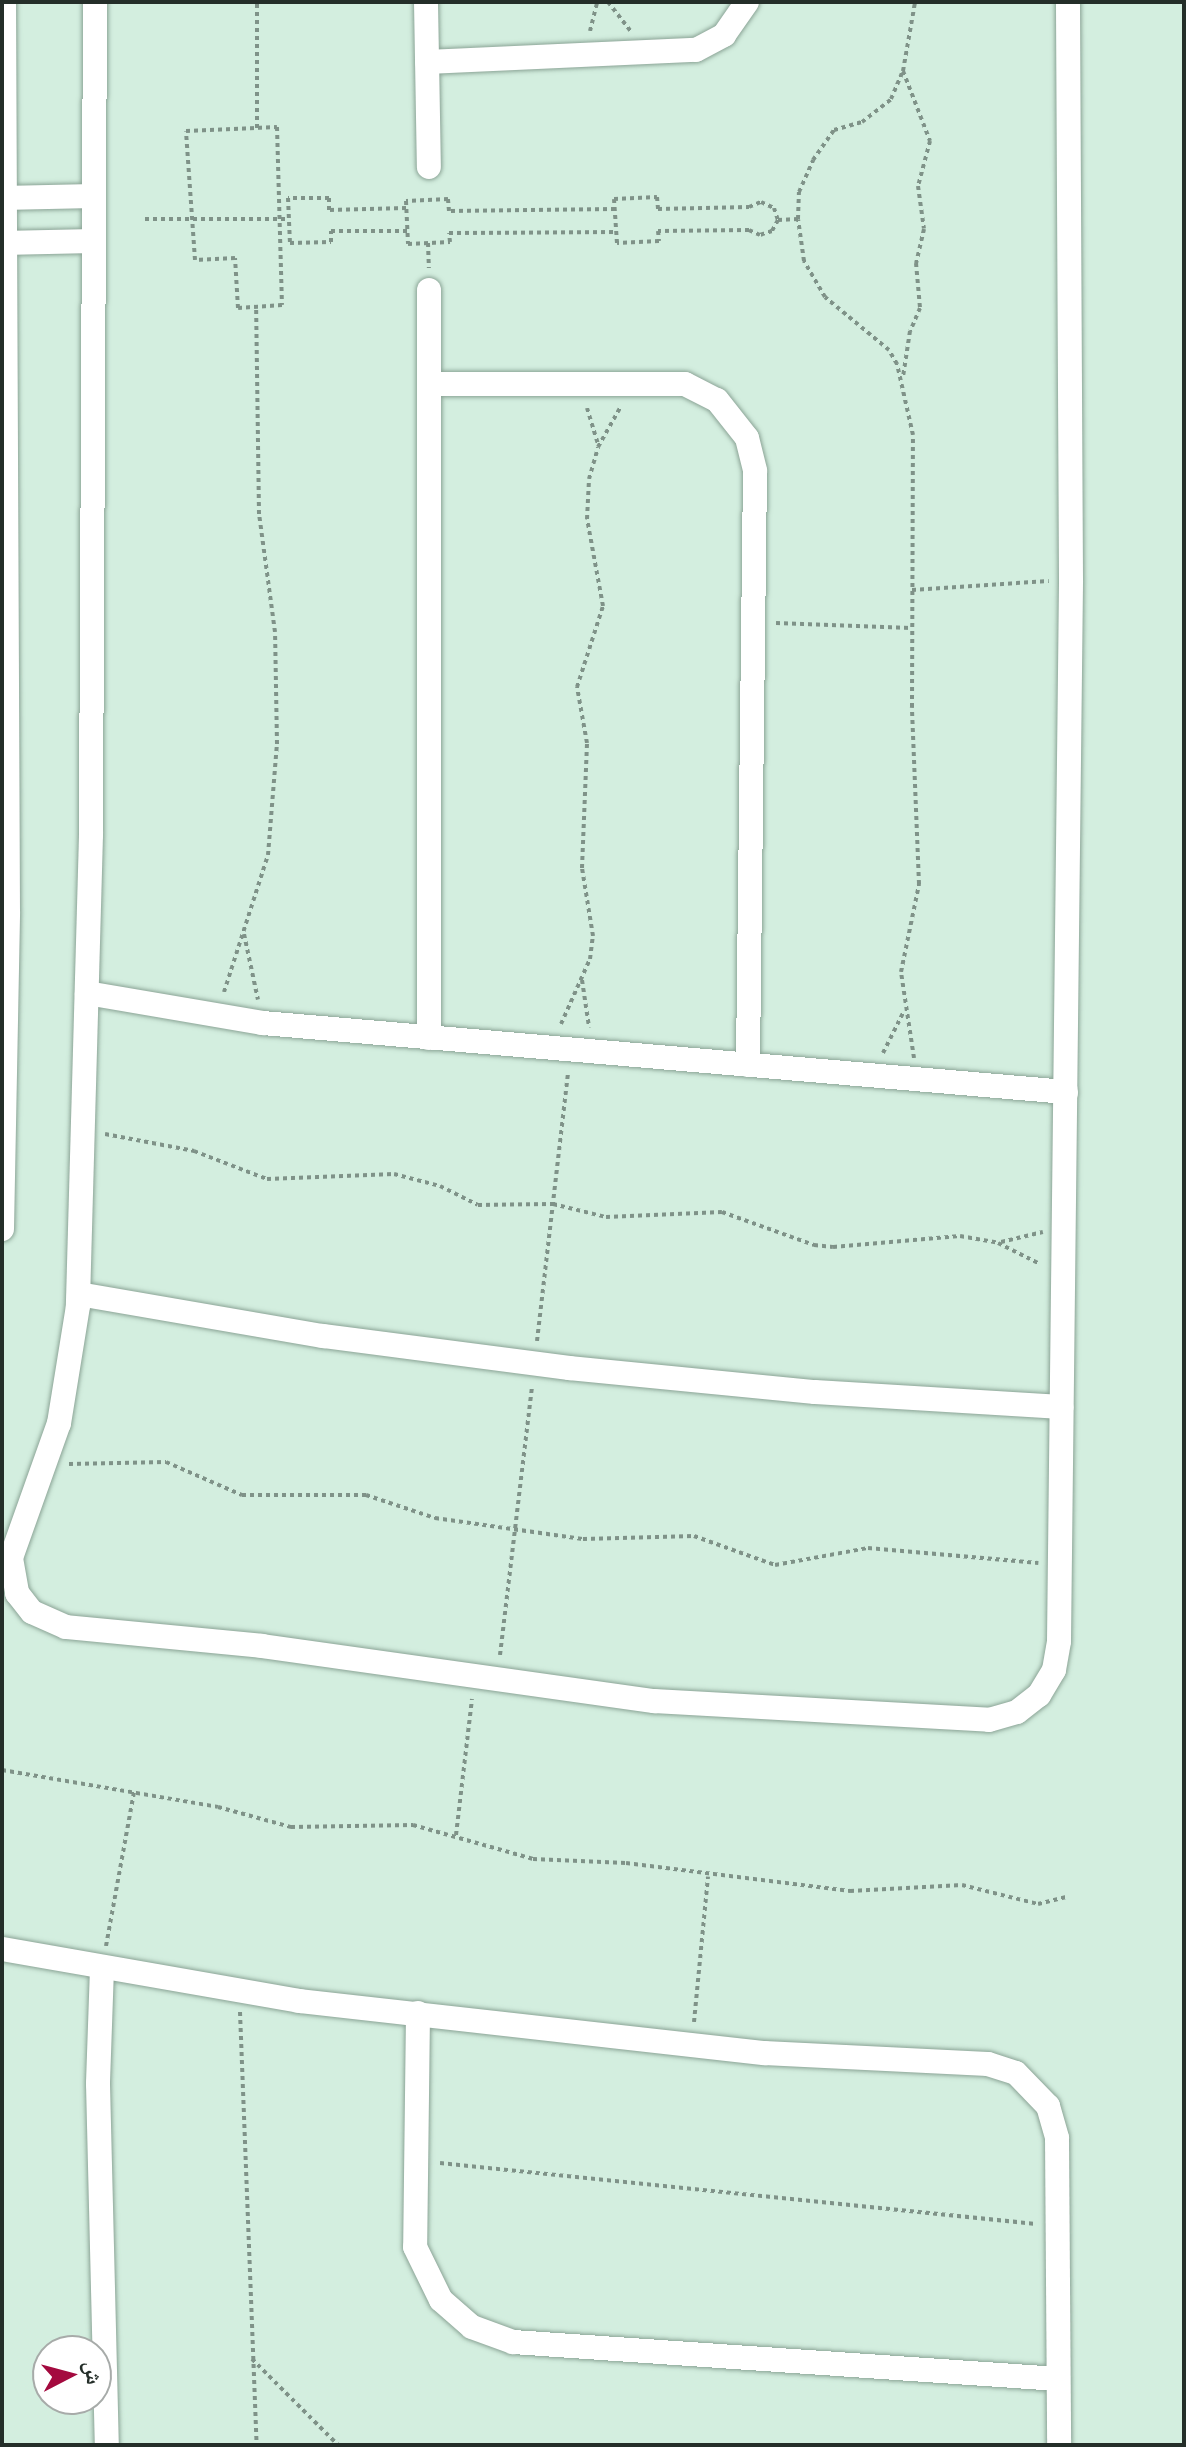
<!DOCTYPE html>
<meta charset="utf-8">
<style>
body{margin:0}
#map{position:relative;width:1186px;height:2447px;overflow:hidden;background:#d3eedf;font-family:Lato,"Noto Naskh Arabic",sans-serif}
div>[style]{position:absolute}
.path>*{height:4px;margin-top:-2px;transform-origin:0;background:repeating-linear-gradient(90deg,#7f9288 0 4px,transparent 0 8px)}
.roads{filter:drop-shadow(0 0 2px #8ba496) drop-shadow(0 0 2px #8ba496)}
.minor>*{height:24px;margin:-12px;padding:0 12px;transform-origin:12px;border-radius:12px;background:#fff}
span{translate:-50% -50%;white-space:nowrap;text-align:center;line-height:1.15;-webkit-text-stroke:8px #fff;paint-order:stroke}
.frame{position:absolute;inset:0;border:4px solid #242e29;pointer-events:none}
.north{position:absolute;left:32px;top:2335px;width:80px;height:80px;box-sizing:border-box;background:#fff;border:2px solid #a7aba9;border-radius:50%;rotate:84deg;font-size:22px;font-weight:700;line-height:32px;text-align:center;color:#242e29}
.north::after{content:'';display:block;margin:auto;width:28px;height:36px;background:#a40a3f;clip-path:polygon(50% 0,100% 100%,50% 72%,0 100%)}
</style>
<div id="map">
<div class="path">
<div style="left:608px;top:2px;width:37px;rotate:52deg"></div>
<div style="left:590px;top:31px;width:30px;rotate:-76deg"></div>
<div style="left:903px;top:71px;width:75px;rotate:68.9deg"></div>
<div style="left:930px;top:141px;width:47px;rotate:104.9deg"></div>
<div style="left:918px;top:186px;width:43px;rotate:82.1deg"></div>
<div style="left:924px;top:229px;width:35px;rotate:103deg"></div>
<div style="left:916px;top:263px;width:45px;rotate:84.9deg"></div>
<div style="left:920px;top:308px;width:25px;rotate:113deg"></div>
<div style="left:910px;top:331px;width:47px;rotate:98.7deg"></div>
<div style="left:277px;top:127px;width:178px;rotate:88.4deg"></div>
<div style="left:282px;top:305px;width:44px;rotate:176.1deg"></div>
<div style="left:238px;top:308px;width:50px;rotate:-93.4deg"></div>
<div style="left:235px;top:258px;width:40px;rotate:177.1deg"></div>
<div style="left:195px;top:260px;width:129px;rotate:-94deg"></div>
<div style="left:186px;top:131px;width:91px;rotate:-2.5deg"></div>
<div style="left:257px;top:128px;width:126px;rotate:-90deg"></div>
<div style="left:657px;top:197px;width:12px;rotate:85deg"></div>
<div style="left:658px;top:209px;width:91px;rotate:-1.3deg"></div>
<div style="left:749px;top:207px;width:13px;rotate:-23deg"></div>
<div style="left:761px;top:202px;width:14px;rotate:25deg"></div>
<div style="left:774px;top:208px;width:13px;rotate:72deg"></div>
<div style="left:778px;top:220px;width:13px;rotate:119deg"></div>
<div style="left:772px;top:231px;width:13px;rotate:162deg"></div>
<div style="left:760px;top:235px;width:12px;rotate:-156deg"></div>
<div style="left:749px;top:230px;width:91px;rotate:179.4deg"></div>
<div style="left:658px;top:231px;width:10px;rotate:84deg"></div>
<div style="left:659px;top:241px;width:42px;rotate:177.3deg"></div>
<div style="left:617px;top:243px;width:44px;rotate:-93.9deg"></div>
<div style="left:614px;top:199px;width:43px;rotate:-2.7deg"></div>
<div style="left:406px;top:208px;width:77px;rotate:178.5deg"></div>
<div style="left:329px;top:210px;width:12px;rotate:-90deg"></div>
<div style="left:329px;top:198px;width:41px;rotate:180deg"></div>
<div style="left:288px;top:198px;width:45px;rotate:87.5deg"></div>
<div style="left:290px;top:243px;width:41px;rotate:-1.4deg"></div>
<div style="left:331px;top:242px;width:11px;rotate:-90deg"></div>
<div style="left:331px;top:231px;width:76px"></div>
<div style="left:615px;top:209px;width:166px;rotate:179.3deg"></div>
<div style="left:449px;top:211px;width:12px;rotate:-95deg"></div>
<div style="left:448px;top:199px;width:42px;rotate:177.3deg"></div>
<div style="left:406px;top:201px;width:43px;rotate:87.3deg"></div>
<div style="left:408px;top:244px;width:42px;rotate:-2.7deg"></div>
<div style="left:450px;top:242px;width:9px;rotate:-96deg"></div>
<div style="left:449px;top:233px;width:168px;rotate:-0.3deg"></div>
<div style="left:145px;top:219px;width:144px"></div>
<div style="left:778px;top:220px;width:20px;rotate:-3deg"></div>
<div style="left:428px;top:243px;width:25px;rotate:88deg"></div>
<div style="left:587px;top:408px;width:39px;rotate:73deg"></div>
<div style="left:912px;top:590px;width:137px;rotate:-3.8deg"></div>
<div style="left:776px;top:623px;width:135px;rotate:2.1deg"></div>
<div style="left:244px;top:934px;width:67px;rotate:78deg"></div>
<div style="left:582px;top:980px;width:48px;rotate:81.5deg"></div>
<div style="left:224px;top:992px;width:144px;rotate:-72.2deg"></div>
<div style="left:268px;top:855px;width:111px;rotate:-85.4deg"></div>
<div style="left:277px;top:744px;width:112px;rotate:-91deg"></div>
<div style="left:275px;top:632px;width:119px;rotate:-97.7deg"></div>
<div style="left:259px;top:514px;width:207px;rotate:-90.8deg"></div>
<div style="left:561px;top:1024px;width:71px;rotate:-66deg"></div>
<div style="left:590px;top:959px;width:23px;rotate:-83deg"></div>
<div style="left:593px;top:936px;width:69px;rotate:-99.2deg"></div>
<div style="left:582px;top:868px;width:125px;rotate:-87.7deg"></div>
<div style="left:587px;top:743px;width:57px;rotate:-100.1deg"></div>
<div style="left:577px;top:687px;width:85px;rotate:-72.2deg"></div>
<div style="left:603px;top:606px;width:88px;rotate:-100.4deg"></div>
<div style="left:587px;top:519px;width:40px;rotate:-87.1deg"></div>
<div style="left:589px;top:479px;width:33px;rotate:-74deg"></div>
<div style="left:598px;top:447px;width:45px;rotate:-60.6deg"></div>
<div style="left:883px;top:1053px;width:47px;rotate:-63.4deg"></div>
<div style="left:914px;top:1058px;width:87px;rotate:-98.6deg"></div>
<div style="left:901px;top:972px;width:90px;rotate:-78.4deg"></div>
<div style="left:919px;top:884px;width:177px;rotate:-92.3deg"></div>
<div style="left:912px;top:707px;width:272px;rotate:-89.8deg"></div>
<div style="left:913px;top:435px;width:73px;rotate:-102.7deg"></div>
<div style="left:897px;top:364px;width:16px;rotate:-120deg"></div>
<div style="left:889px;top:350px;width:83px;rotate:-140.4deg"></div>
<div style="left:825px;top:297px;width:42px;rotate:-120.3deg"></div>
<div style="left:804px;top:261px;width:42px;rotate:-98.1deg"></div>
<div style="left:798px;top:219px;width:27px;rotate:-88deg"></div>
<div style="left:799px;top:192px;width:35px;rotate:-66deg"></div>
<div style="left:813px;top:160px;width:37px;rotate:-55deg"></div>
<div style="left:834px;top:130px;width:29px;rotate:-16deg"></div>
<div style="left:862px;top:122px;width:37px;rotate:-38deg"></div>
<div style="left:891px;top:99px;width:30px;rotate:-67deg"></div>
<div style="left:903px;top:71px;width:70px;rotate:-80.1deg"></div>
<div style="left:105px;top:1134px;width:91px;rotate:10.8deg"></div>
<div style="left:194px;top:1151px;width:78px;rotate:21deg"></div>
<div style="left:267px;top:1179px;width:127px;rotate:-2.3deg"></div>
<div style="left:394px;top:1174px;width:48px;rotate:14.6deg"></div>
<div style="left:440px;top:1186px;width:42px;rotate:26.6deg"></div>
<div style="left:478px;top:1205px;width:75px;rotate:-0.8deg"></div>
<div style="left:553px;top:1204px;width:55px;rotate:13.8deg"></div>
<div style="left:606px;top:1217px;width:116px;rotate:-2.5deg"></div>
<div style="left:722px;top:1212px;width:98px;rotate:19.7deg"></div>
<div style="left:814px;top:1245px;width:19px;rotate:6deg"></div>
<div style="left:833px;top:1247px;width:127px;rotate:-5deg"></div>
<div style="left:960px;top:1236px;width:39px;rotate:10deg"></div>
<div style="left:998px;top:1243px;width:47px;rotate:26.6deg"></div>
<div style="left:1001px;top:1242px;width:43px;rotate:-13.4deg"></div>
<div style="left:537px;top:1341px;width:271px;rotate:-83.4deg"></div>
<div style="left:69px;top:1464px;width:97px;rotate:-1.2deg"></div>
<div style="left:166px;top:1462px;width:83px;rotate:23.5deg"></div>
<div style="left:242px;top:1495px;width:124px"></div>
<div style="left:366px;top:1495px;width:73px;rotate:18.4deg"></div>
<div style="left:435px;top:1518px;width:149px;rotate:8.1deg"></div>
<div style="left:583px;top:1539px;width:111px;rotate:-1.5deg"></div>
<div style="left:694px;top:1536px;width:86px;rotate:19.7deg"></div>
<div style="left:775px;top:1565px;width:95px;rotate:-10.4deg"></div>
<div style="left:868px;top:1548px;width:171px;rotate:5deg"></div>
<div style="left:500px;top:1655px;width:271px;rotate:-83.2deg"></div>
<div style="left:2px;top:1770px;width:219px;rotate:9.7deg"></div>
<div style="left:218px;top:1807px;width:76px;rotate:15.3deg"></div>
<div style="left:291px;top:1827px;width:122px;rotate:-0.9deg"></div>
<div style="left:413px;top:1825px;width:125px;rotate:15.8deg"></div>
<div style="left:533px;top:1859px;width:93px;rotate:2.5deg"></div>
<div style="left:626px;top:1863px;width:226px;rotate:7.1deg"></div>
<div style="left:850px;top:1891px;width:112px;rotate:-3.1deg"></div>
<div style="left:962px;top:1885px;width:78px;rotate:14deg"></div>
<div style="left:1038px;top:1904px;width:30px;rotate:-14deg"></div>
<div style="left:456px;top:1835px;width:137px;rotate:-83.3deg"></div>
<div style="left:106px;top:1946px;width:157px;rotate:-79.7deg"></div>
<div style="left:240px;top:2012px;width:433px;rotate:87.8deg"></div>
<div style="left:694px;top:2022px;width:146px;rotate:-84.5deg"></div>
<div style="left:440px;top:2163px;width:599px;rotate:5.84deg"></div>
<div style="left:252px;top:2359px;width:122px;rotate:45deg"></div>
</div>
<div class="roads">
<div class="minor">
<div style="left:95px;top:2px;width:833px;rotate:90.28deg"></div>
<div style="left:91px;top:835px;width:471px;rotate:91.6deg"></div>
<div style="left:78px;top:1306px;width:119px;rotate:99.2deg"></div>
<div style="left:59px;top:1423px;width:143px;rotate:109.6deg"></div>
<div style="left:11px;top:1558px;width:36px;rotate:80deg"></div>
<div style="left:17px;top:1593px;width:24px;rotate:52deg"></div>
<div style="left:32px;top:1612px;width:37px;rotate:24deg"></div>
<div style="left:66px;top:1627px;width:197px;rotate:5.5deg"></div>
<div style="left:262px;top:1646px;width:396px;rotate:8deg"></div>
<div style="left:654px;top:1701px;width:336px;rotate:3.2deg"></div>
<div style="left:989px;top:1720px;width:29px;rotate:-16deg"></div>
<div style="left:1017px;top:1712px;width:28px;rotate:-38deg"></div>
<div style="left:1039px;top:1695px;width:29px;rotate:-59deg"></div>
<div style="left:1054px;top:1670px;width:29px;rotate:-80deg"></div>
<div style="left:1059px;top:1641px;width:1061px;rotate:-89.35deg"></div>
<div style="left:1071px;top:580px;width:578px;rotate:-90.3deg"></div>
<div style="left:426px;top:2px;width:165px;rotate:89deg"></div>
<div style="left:427px;top:62px;width:269px;rotate:-2.6deg"></div>
<div style="left:696px;top:50px;width:32px;rotate:-28deg"></div>
<div style="left:724px;top:35px;width:40px;rotate:-55.1deg"></div>
<div style="left:2px;top:198px;width:92px;rotate:-1.2deg"></div>
<div style="left:2px;top:243px;width:92px;rotate:-1.2deg"></div>
<div style="left:429px;top:290px;width:748px;rotate:90deg"></div>
<div style="left:429px;top:384px;width:256px"></div>
<div style="left:685px;top:384px;width:36px;rotate:27deg"></div>
<div style="left:717px;top:400px;width:48px;rotate:51.7deg"></div>
<div style="left:747px;top:438px;width:34px;rotate:76deg"></div>
<div style="left:755px;top:471px;width:594px;rotate:90.68deg"></div>
<div style="left:87px;top:993px;width:179px;rotate:9.7deg"></div>
<div style="left:263px;top:1023px;width:806px;rotate:4.91deg"></div>
<div style="left:2px;top:1229px;width:317px;rotate:-88.9deg"></div>
<div style="left:8px;top:912px;width:910px;rotate:-90.25deg"></div>
<div style="left:79px;top:1294px;width:248px;rotate:9.8deg"></div>
<div style="left:323px;top:1336px;width:248px;rotate:7.4deg"></div>
<div style="left:569px;top:1368px;width:247px;rotate:5.6deg"></div>
<div style="left:815px;top:1392px;width:247px;rotate:3.5deg"></div>
<div style="left:2px;top:1949px;width:302px;rotate:9.9deg"></div>
<div style="left:299px;top:2001px;width:468px;rotate:6.4deg"></div>
<div style="left:764px;top:2053px;width:224px;rotate:2.8deg"></div>
<div style="left:988px;top:2064px;width:29px;rotate:18deg"></div>
<div style="left:1016px;top:2073px;width:46px;rotate:45.9deg"></div>
<div style="left:1048px;top:2106px;width:33px;rotate:74deg"></div>
<div style="left:1057px;top:2138px;width:307px;rotate:89.6deg"></div>
<div style="left:102px;top:1968px;width:116px;rotate:92deg"></div>
<div style="left:98px;top:2084px;width:361px;rotate:88.6deg"></div>
<div style="left:418px;top:2013px;width:234px;rotate:90.7deg"></div>
<div style="left:415px;top:2247px;width:59px;rotate:63.9deg"></div>
<div style="left:441px;top:2300px;width:41px;rotate:41.1deg"></div>
<div style="left:472px;top:2327px;width:44px;rotate:20.1deg"></div>
<div style="left:513px;top:2342px;width:546px;rotate:3.88deg"></div>
</div>
</div>
<div class="frame"></div>
<div class="north">ش</div>
</div>
